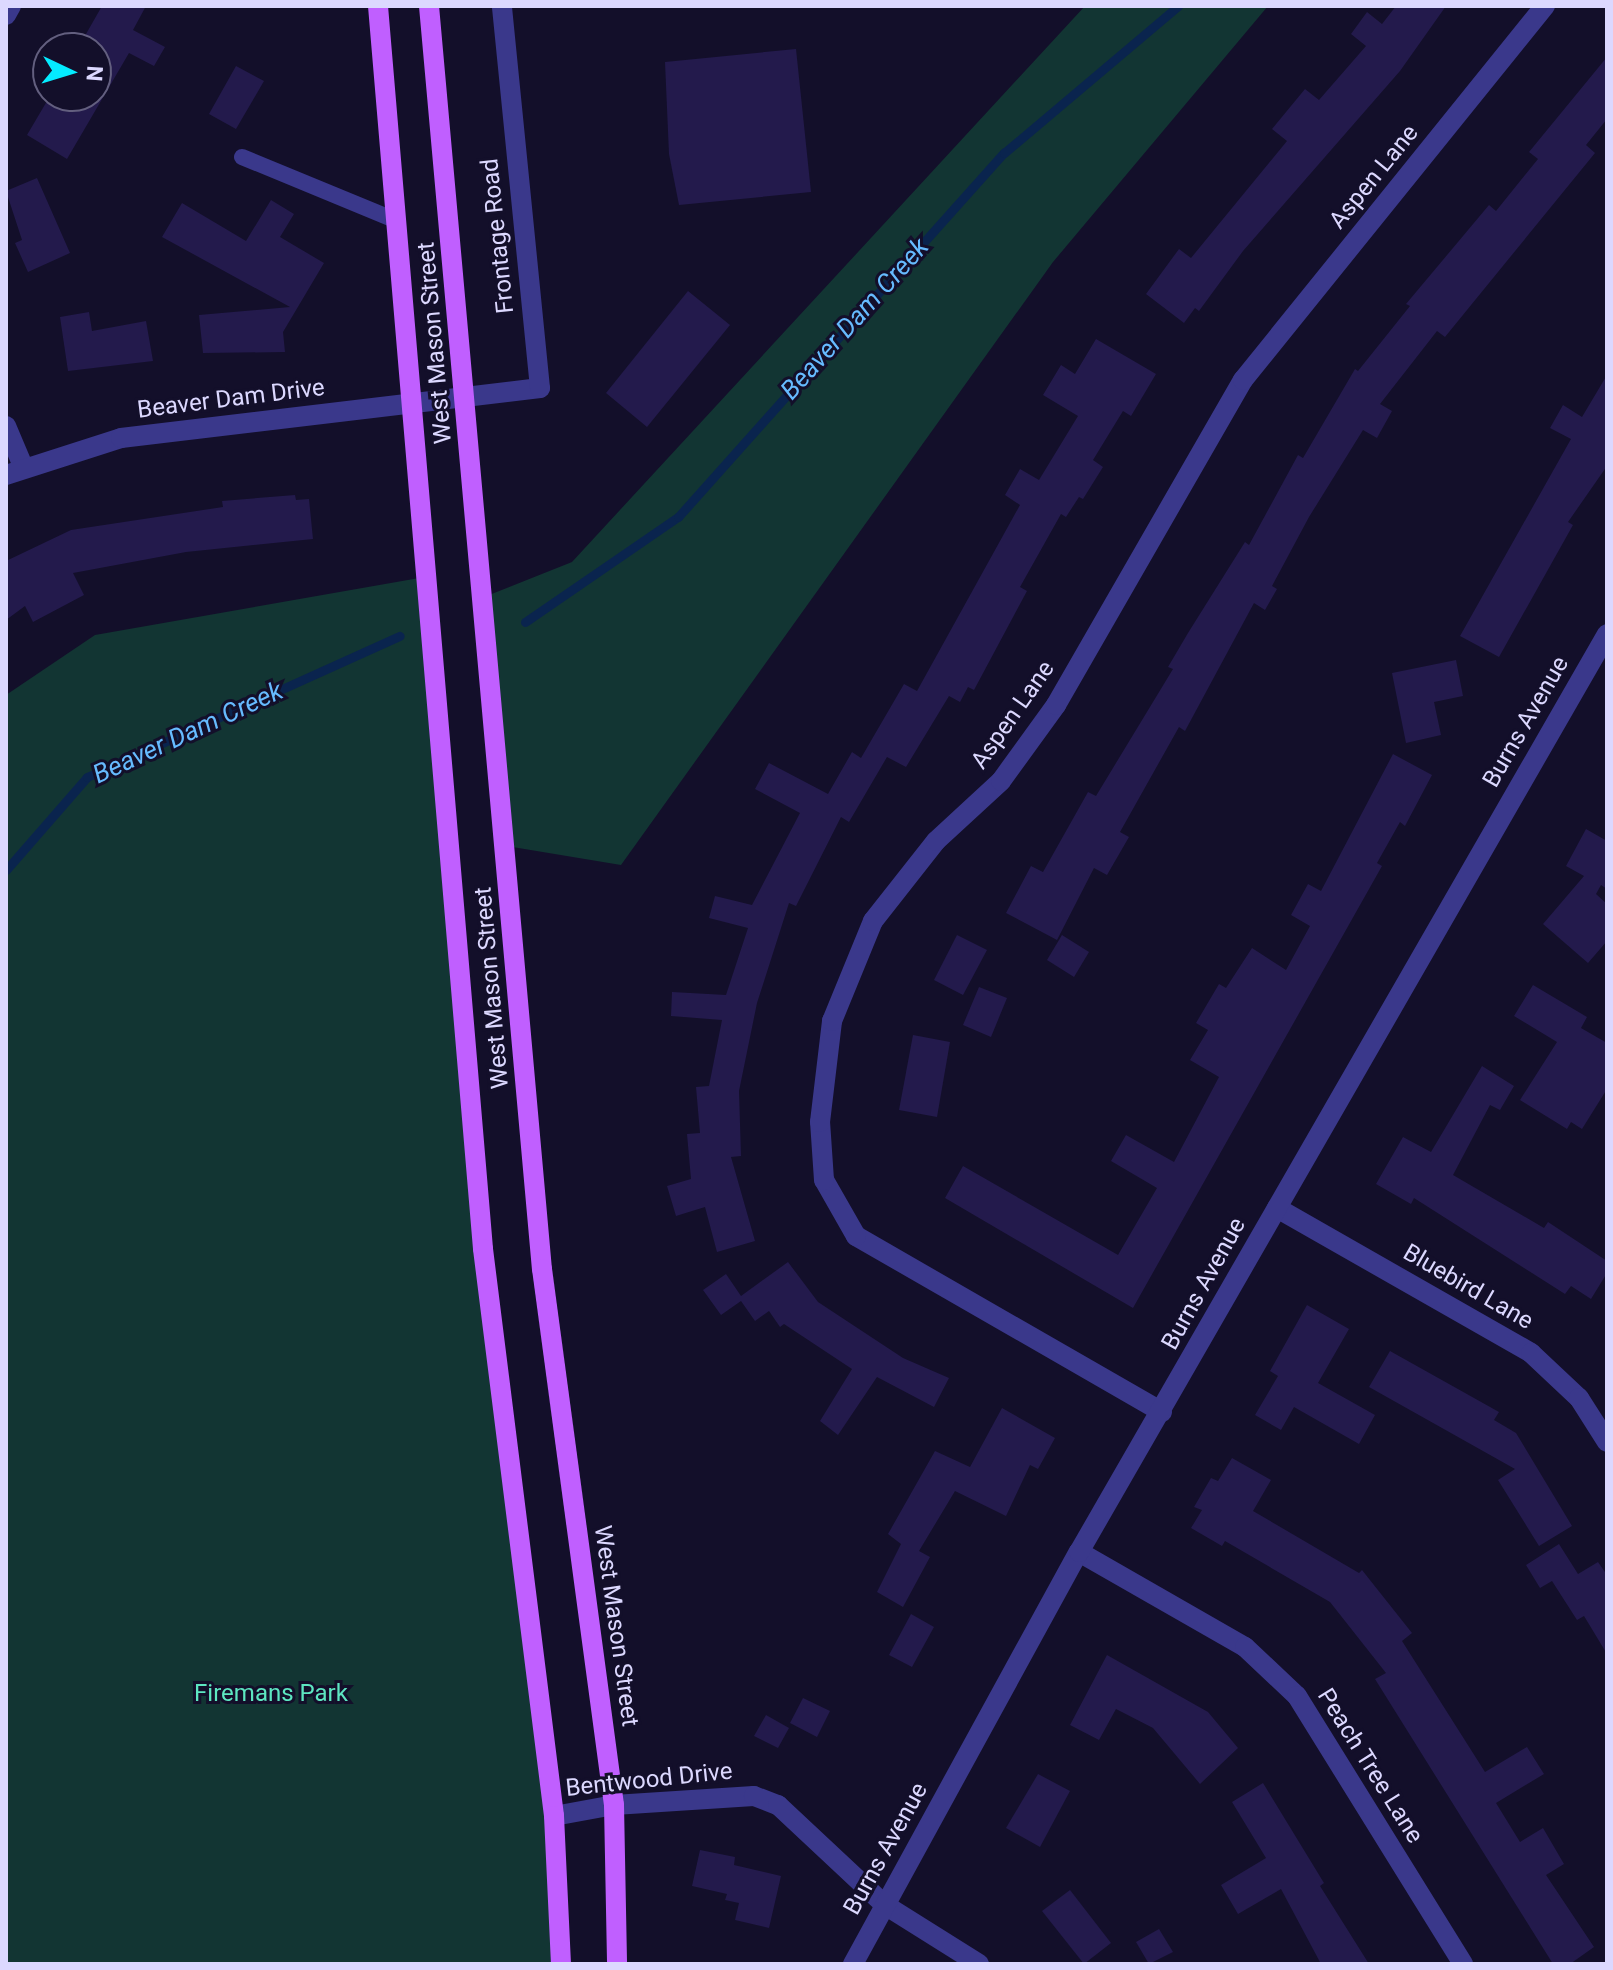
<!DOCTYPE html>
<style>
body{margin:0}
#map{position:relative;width:1613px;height:1970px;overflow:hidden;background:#130f2a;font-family:Roboto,sans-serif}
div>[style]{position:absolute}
.green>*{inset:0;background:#123533}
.stream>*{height:9px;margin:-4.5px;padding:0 4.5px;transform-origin:4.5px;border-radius:4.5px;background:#0a244e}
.building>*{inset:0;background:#231a4c}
.lane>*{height:16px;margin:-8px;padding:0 8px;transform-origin:8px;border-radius:8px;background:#3a388b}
.street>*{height:20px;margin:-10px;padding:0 10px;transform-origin:10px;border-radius:10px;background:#3a388b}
.primary>*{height:20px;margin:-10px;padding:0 10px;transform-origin:10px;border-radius:10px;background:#c05fff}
span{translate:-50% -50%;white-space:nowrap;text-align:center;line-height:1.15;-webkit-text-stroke:6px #130f2a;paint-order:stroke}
.street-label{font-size:24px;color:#dcd8ff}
.park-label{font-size:24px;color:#5de6c1}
.water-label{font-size:26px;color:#6bf;font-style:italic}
.frame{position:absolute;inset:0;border:8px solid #dcd8ff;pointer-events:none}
.north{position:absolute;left:32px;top:32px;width:80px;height:80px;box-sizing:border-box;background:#130f2a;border:2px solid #635f7f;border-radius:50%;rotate:94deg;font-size:22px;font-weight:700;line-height:32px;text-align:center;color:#dcd8ff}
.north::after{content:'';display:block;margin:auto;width:28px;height:36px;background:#04ebff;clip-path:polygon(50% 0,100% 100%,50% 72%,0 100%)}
</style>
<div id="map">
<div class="green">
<div style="clip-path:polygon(1085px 6px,1268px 6px,1053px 262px,621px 865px,506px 846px,484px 597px,572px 562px)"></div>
<div style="clip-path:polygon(425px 577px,561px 1964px,6px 1964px,6px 695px,95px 635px)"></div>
</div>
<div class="stream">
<div style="left:525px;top:622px;width:186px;rotate:-34.5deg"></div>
<div style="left:678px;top:517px;width:489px;rotate:-48.2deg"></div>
<div style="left:1004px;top:153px;width:228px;rotate:-40.2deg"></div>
<div style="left:6px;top:870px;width:123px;rotate:-48.9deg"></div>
<div style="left:87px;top:777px;width:343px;rotate:-24.3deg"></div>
</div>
<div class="building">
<div style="clip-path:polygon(102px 6px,146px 6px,133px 30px,165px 47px,154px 66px,129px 53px,67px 159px,27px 135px,50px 96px,96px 96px,96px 48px,78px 48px)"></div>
<div style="clip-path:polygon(1396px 6px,1446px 6px,1400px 71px,1243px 251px,1199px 311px,1195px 308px,1184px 323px,1146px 294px,1179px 249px,1191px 258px,1287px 141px,1272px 129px,1305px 89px,1319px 100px,1366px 46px,1351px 34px,1367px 12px,1382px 24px)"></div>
<div style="clip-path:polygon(796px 49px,811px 192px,679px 205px,669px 154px,665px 62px)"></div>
<div style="clip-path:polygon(1607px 57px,1607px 119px,1586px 145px,1595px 153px,1445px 337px,1437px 331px,1380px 404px,1392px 411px,1377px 438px,1363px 430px,1309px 517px,1272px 586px,1277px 589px,1265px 610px,1254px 603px,1185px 731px,1179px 727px,1120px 832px,1129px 837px,1107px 875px,1094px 868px,1057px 940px,1006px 913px,1031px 866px,1043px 872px,1088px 792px,1096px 796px,1173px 669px,1168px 667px,1188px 633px,1245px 542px,1249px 545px,1298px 455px,1303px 458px,1355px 369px,1358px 371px,1410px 306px,1406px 304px,1489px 205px,1496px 211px,1538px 159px,1529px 152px)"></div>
<div style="clip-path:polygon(236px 66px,264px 81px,236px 129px,209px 114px)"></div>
<div style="clip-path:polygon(37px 178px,70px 253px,28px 272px,15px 243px,22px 240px,6px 191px)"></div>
<div style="clip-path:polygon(271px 200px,294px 214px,280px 237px,324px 263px,283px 332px,285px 352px,203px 353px,199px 315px,290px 307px,162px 237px,182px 203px,246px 241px)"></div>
<div style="clip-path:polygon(688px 291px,730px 325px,647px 427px,606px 393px)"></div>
<div style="clip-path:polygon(89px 312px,92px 331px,146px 321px,153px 361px,68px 371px,60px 317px)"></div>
<div style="clip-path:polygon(1096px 339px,1156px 374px,1131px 416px,1123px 411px,1093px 460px,1103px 467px,1083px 499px,1079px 497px,1066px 517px,1061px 514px,1020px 587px,1027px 591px,974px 690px,968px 687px,960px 702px,949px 696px,906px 767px,887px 757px,849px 822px,841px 817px,796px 906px,789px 903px,757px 1003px,739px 1091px,741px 1156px,731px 1157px,755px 1241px,717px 1252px,705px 1207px,676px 1216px,667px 1186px,691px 1179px,687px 1134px,700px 1133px,696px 1087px,709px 1086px,722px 1020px,671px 1016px,672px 992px,726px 995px,748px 928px,709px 918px,715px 896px,752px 905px,800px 813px,755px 789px,769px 763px,828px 794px,852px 752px,861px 758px,904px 684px,917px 691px,1020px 505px,1005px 495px,1020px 469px,1039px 480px,1078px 416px,1043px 395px,1061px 365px,1075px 374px)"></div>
<div style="clip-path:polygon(1607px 375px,1607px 466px,1568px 522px,1573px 525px,1499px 657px,1460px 636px,1571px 439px,1550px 428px,1563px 405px,1582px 417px)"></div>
<div style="clip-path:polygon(295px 495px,296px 500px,309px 499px,313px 539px,186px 552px,73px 573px,84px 595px,33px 622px,25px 606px,6px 620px,6px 561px,71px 530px,223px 507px,222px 501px)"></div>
<div style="clip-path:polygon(1456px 660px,1463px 696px,1434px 702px,1441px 735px,1406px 743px,1392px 673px)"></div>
<div style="clip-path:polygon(1393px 754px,1432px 775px,1405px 826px,1400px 822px,1377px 863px,1382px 866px,1133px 1308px,945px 1198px,963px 1166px,1118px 1255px,1157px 1188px,1111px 1161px,1126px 1135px,1174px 1162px,1219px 1077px,1190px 1060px,1208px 1030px,1196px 1023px,1219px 984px,1226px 988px,1252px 948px,1286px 970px,1310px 926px,1291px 915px,1308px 884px,1321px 891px)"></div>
<div style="clip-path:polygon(1586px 829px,1607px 841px,1607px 889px,1601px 885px,1596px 894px,1607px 904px,1607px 941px,1588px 963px,1543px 924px,1584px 876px,1566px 866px)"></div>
<div style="clip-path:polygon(957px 935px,987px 950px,963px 995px,934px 980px)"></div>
<div style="clip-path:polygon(1062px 935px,1089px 952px,1074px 977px,1047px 960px)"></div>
<div style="clip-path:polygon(1533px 985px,1587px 1017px,1581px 1028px,1607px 1043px,1607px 1089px,1582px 1129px,1571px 1122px,1567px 1129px,1520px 1100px,1557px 1042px,1514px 1016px)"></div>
<div style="clip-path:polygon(979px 987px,1007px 998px,991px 1037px,963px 1025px)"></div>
<div style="clip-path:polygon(913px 1035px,950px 1042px,937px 1117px,899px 1110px)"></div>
<div style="clip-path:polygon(1482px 1066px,1514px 1086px,1500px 1110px,1490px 1105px,1453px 1175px,1544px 1228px,1548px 1222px,1607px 1261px,1607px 1273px,1591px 1299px,1571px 1286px,1565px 1294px,1414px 1198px,1411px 1204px,1376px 1184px,1403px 1137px,1431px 1152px)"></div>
<div style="clip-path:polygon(788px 1262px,818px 1302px,903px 1358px,949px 1378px,934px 1407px,877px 1377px,838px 1435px,820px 1421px,852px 1369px,784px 1324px,780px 1327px,769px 1311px,755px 1321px,741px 1301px,721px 1315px,703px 1290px,726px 1274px,741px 1296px)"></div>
<div style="clip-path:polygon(1307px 1305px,1349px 1329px,1318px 1383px,1375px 1415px,1359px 1444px,1294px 1407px,1281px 1430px,1255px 1415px,1278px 1376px,1270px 1371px)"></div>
<div style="clip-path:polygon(1390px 1351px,1499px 1412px,1494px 1420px,1516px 1433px,1572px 1526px,1539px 1546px,1498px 1480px,1515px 1469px,1369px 1387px)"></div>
<div style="clip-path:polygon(1002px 1408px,1055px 1438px,1038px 1469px,1030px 1465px,1006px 1516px,955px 1491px,919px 1551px,930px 1557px,903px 1607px,877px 1592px,901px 1544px,888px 1534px,935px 1451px,970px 1467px)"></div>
<div style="clip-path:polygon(1232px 1458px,1271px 1480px,1253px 1511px,1359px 1573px,1362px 1570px,1412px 1633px,1402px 1641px,1485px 1772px,1527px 1747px,1544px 1774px,1496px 1803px,1520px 1842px,1543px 1828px,1564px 1864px,1546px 1875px,1594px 1947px,1570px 1964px,1553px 1964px,1375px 1679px,1386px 1673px,1330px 1602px,1225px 1541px,1222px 1546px,1191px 1528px,1202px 1510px,1194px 1507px,1211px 1478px,1218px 1481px)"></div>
<div style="clip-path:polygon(1559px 1544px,1578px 1574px,1598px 1562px,1607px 1575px,1607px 1654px,1584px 1616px,1577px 1620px,1552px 1581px,1540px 1588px,1526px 1565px)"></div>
<div style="clip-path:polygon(911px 1614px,934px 1627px,912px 1667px,889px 1655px)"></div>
<div style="clip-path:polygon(1107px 1655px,1208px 1712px,1238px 1748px,1200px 1784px,1153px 1728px,1116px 1709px,1099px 1740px,1070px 1725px)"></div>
<div style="clip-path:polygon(803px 1698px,830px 1711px,817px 1737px,790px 1723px)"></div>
<div style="clip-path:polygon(766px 1715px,789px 1728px,778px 1748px,754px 1736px)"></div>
<div style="clip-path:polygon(1038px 1774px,1070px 1791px,1040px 1847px,1006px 1828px)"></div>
<div style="clip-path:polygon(1263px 1783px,1324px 1883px,1320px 1886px,1369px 1964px,1321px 1964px,1281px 1889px,1238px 1914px,1221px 1885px,1266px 1858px,1232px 1802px)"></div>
<div style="clip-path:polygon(700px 1850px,735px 1857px,734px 1865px,781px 1876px,769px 1928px,735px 1920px,739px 1903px,725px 1900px,727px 1894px,692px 1886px)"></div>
<div style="clip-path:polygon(1070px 1890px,1111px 1943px,1084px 1964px,1042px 1911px)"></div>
<div style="clip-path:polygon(1159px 1929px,1173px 1952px,1149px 1964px,1136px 1942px)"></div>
</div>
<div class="lane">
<div style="left:242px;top:157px;width:168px;rotate:22.4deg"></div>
</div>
<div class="street">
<div style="left:6px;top:15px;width:10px;rotate:-61deg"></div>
<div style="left:6px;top:426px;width:43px;rotate:67deg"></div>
<div style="left:6px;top:475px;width:121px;rotate:-17.8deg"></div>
<div style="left:121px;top:438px;width:422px;rotate:-6.8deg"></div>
<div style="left:540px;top:388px;width:384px;rotate:-95.7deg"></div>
<div style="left:1277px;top:1208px;width:292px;rotate:29.7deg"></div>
<div style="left:1531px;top:1353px;width:66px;rotate:43.2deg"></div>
<div style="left:1579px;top:1398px;width:52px;rotate:57.5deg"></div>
<div style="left:1162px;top:1412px;width:353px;rotate:-150.1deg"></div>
<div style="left:856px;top:1236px;width:64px;rotate:-119.7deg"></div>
<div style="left:824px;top:1180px;width:58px;rotate:-93.9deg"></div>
<div style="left:820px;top:1122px;width:102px;rotate:-83.2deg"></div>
<div style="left:832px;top:1021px;width:108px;rotate:-67.7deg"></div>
<div style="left:873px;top:921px;width:102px;rotate:-51.8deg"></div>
<div style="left:936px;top:841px;width:88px;rotate:-42.7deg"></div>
<div style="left:1001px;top:781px;width:94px;rotate:-54.1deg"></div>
<div style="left:1056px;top:705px;width:375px;rotate:-60.1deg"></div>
<div style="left:1243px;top:380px;width:481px;rotate:-51.1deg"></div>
<div style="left:1079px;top:1552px;width:191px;rotate:29.8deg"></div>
<div style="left:1245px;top:1647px;width:71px;rotate:43.3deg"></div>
<div style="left:1297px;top:1696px;width:315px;rotate:58.2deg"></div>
<div style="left:554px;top:1816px;width:61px;rotate:-10.4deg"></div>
<div style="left:614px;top:1805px;width:140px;rotate:-3.7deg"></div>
<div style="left:754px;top:1796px;width:26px;rotate:21deg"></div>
<div style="left:778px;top:1805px;width:146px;rotate:43.1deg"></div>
<div style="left:885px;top:1905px;width:111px;rotate:32.1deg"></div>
<div style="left:853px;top:1964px;width:470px;rotate:-61.3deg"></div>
<div style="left:1079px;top:1552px;width:1059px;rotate:-60.09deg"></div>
</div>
<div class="primary">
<div style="left:378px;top:6px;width:1247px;rotate:85.17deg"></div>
<div style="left:483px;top:1249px;width:571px;rotate:82.86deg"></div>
<div style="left:554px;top:1816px;width:148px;rotate:87.3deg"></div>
<div style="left:429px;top:6px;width:1268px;rotate:84.89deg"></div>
<div style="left:542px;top:1269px;width:541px;rotate:82.35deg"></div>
<div style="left:614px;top:1805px;width:159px;rotate:88.9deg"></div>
</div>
<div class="street-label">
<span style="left:1374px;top:177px;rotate:-51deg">Aspen Lane</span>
<span style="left:498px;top:236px;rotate:-96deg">Frontage Road</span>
<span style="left:435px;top:343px;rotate:-95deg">West Mason Street</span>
<span style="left:231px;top:399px;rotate:-7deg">Beaver Dam Drive</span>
<span style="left:1013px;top:715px;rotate:-55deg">Aspen Lane</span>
<span style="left:1526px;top:722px;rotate:-60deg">Burns Avenue</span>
<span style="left:492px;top:988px;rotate:-95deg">West Mason Street</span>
<span style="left:1204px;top:1284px;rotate:-61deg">Burns Avenue</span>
<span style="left:1468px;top:1287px;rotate:30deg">Bluebird Lane</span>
<span style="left:616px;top:1626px;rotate:82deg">West Mason Street</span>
<span style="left:1370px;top:1766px;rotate:58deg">Peach Tree Lane</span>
<span style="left:649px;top:1780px;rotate:-6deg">Bentwood Drive</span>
<span style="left:886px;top:1849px;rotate:-61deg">Burns Avenue</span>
</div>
<div class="park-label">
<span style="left:271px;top:1694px">Firemans Park</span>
</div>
<div class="water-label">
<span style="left:855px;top:319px;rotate:-48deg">Beaver Dam Creek</span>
<span style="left:188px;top:733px;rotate:-25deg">Beaver Dam Creek</span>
</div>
<div class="frame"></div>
<div class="north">N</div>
</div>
